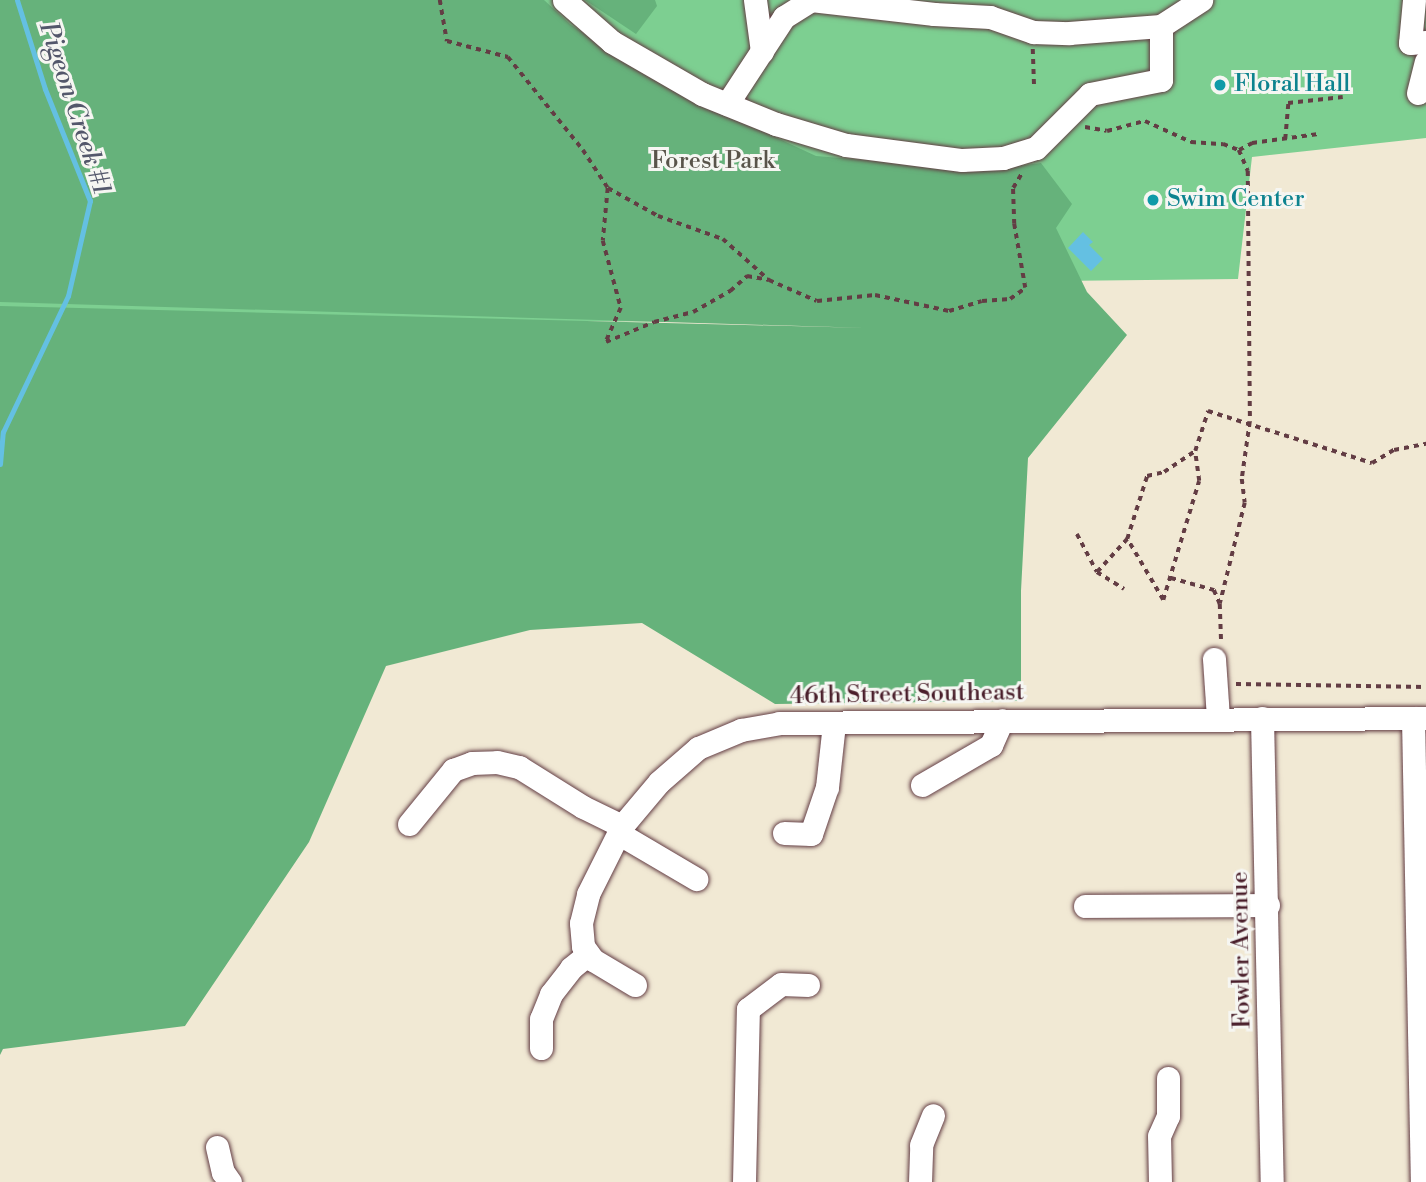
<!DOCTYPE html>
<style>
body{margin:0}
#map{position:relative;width:1426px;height:1182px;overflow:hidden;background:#f1e9d4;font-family:"Libre Bodoni",serif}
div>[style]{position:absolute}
.green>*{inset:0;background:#7dcf91}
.forest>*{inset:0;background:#66b27b}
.water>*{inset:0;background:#64c0e2}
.stream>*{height:5px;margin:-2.5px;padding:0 2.5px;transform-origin:2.5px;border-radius:2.5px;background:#64c0e2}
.path>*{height:3.5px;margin-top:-1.75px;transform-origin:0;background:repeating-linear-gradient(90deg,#633d44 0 5px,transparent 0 10px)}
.roads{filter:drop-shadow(0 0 2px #633d44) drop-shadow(0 0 2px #633d44)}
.minor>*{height:23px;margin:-11.5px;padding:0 11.5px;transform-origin:11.5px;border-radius:11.5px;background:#fff}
.dots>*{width:19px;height:19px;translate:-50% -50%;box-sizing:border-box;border:4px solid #f6f6f2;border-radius:50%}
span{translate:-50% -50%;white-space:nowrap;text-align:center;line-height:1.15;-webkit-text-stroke:6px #f6f6f2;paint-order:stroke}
.culture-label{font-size:24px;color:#0d838f}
.left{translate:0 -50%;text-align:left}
.park-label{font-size:24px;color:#59544a}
.street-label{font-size:24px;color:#4a1f2b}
.water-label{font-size:26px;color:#53576b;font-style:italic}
</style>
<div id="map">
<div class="green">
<div style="clip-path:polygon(0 0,1426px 0,1426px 138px,1252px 157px,1238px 279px,1055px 281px,923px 323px,0 318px)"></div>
</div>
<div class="forest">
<div style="clip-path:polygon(0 0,544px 0,571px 25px,667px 87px,816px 156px,986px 170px,1041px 163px,1072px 204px,1056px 228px,1087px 292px,1127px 335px,1028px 458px,1021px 591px,1021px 701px,775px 704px,642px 623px,530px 630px,386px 666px,309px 842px,185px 1026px,3px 1049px,0 1055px,0 306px,867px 328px,0 302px)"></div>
<div style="clip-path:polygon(585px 0,655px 0,657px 6px,636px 34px)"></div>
</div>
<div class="water">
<div style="clip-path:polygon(1083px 232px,1093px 242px,1089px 245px,1103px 259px,1091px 271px,1068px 248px)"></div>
</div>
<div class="stream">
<div style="left:0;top:464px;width:32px;rotate:-85deg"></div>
<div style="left:3px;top:432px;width:151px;rotate:-64.5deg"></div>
<div style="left:68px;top:296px;width:98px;rotate:-77deg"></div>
<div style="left:90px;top:201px;width:121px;rotate:-111.9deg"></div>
<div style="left:45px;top:89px;width:93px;rotate:-107.5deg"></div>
</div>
<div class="path">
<div style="left:440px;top:0;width:42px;rotate:80.3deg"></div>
<div style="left:447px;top:41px;width:63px;rotate:14.7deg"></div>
<div style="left:508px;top:57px;width:119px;rotate:51.1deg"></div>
<div style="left:583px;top:150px;width:45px;rotate:56.7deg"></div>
<div style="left:608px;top:188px;width:57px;rotate:29.2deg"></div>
<div style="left:658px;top:216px;width:69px;rotate:19.5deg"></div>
<div style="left:723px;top:239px;width:62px;rotate:41.7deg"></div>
<div style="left:769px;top:280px;width:52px;rotate:23.6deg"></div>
<div style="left:817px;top:301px;width:58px;rotate:-5.9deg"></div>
<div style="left:875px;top:295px;width:76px;rotate:12.2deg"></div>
<div style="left:949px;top:311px;width:34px;rotate:-17deg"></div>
<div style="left:982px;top:301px;width:28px;rotate:-4deg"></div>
<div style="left:1010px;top:299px;width:19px;rotate:-36deg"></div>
<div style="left:1025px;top:288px;width:65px;rotate:-99.8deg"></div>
<div style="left:1014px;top:224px;width:36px;rotate:-92deg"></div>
<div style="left:1013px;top:188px;width:17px;rotate:-59deg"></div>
<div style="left:1033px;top:49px;width:37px;rotate:88deg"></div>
<div style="left:1085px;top:127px;width:22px;rotate:10deg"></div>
<div style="left:1107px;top:131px;width:39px;rotate:-15deg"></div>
<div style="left:1145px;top:121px;width:51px;rotate:24.5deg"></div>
<div style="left:1191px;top:142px;width:32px;rotate:4deg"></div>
<div style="left:1223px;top:144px;width:17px;rotate:21deg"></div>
<div style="left:1239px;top:150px;width:23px;rotate:67deg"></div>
<div style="left:1248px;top:171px;width:251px;rotate:89.5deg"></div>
<div style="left:1250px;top:422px;width:58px;rotate:98deg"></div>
<div style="left:1242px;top:479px;width:24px;rotate:83deg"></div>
<div style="left:1245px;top:503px;width:104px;rotate:103.9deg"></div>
<div style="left:1285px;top:139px;width:36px;rotate:-85deg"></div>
<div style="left:1288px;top:103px;width:55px;rotate:-6.2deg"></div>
<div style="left:1239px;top:150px;width:15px;rotate:-28deg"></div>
<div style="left:1252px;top:143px;width:67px;rotate:-7.8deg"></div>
<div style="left:608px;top:188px;width:53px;rotate:95.4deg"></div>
<div style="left:603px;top:241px;width:69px;rotate:75deg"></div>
<div style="left:621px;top:308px;width:37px;rotate:114deg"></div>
<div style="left:606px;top:342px;width:52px;rotate:-22.6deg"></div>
<div style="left:654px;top:322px;width:40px;rotate:-14.4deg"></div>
<div style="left:693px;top:312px;width:43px;rotate:-29.6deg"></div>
<div style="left:730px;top:291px;width:23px;rotate:-41deg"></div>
<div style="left:747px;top:276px;width:22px;rotate:10deg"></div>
<div style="left:1077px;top:534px;width:43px;rotate:62.2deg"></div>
<div style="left:1097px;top:572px;width:45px;rotate:-47.7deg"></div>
<div style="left:1097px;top:572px;width:32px;rotate:32deg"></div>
<div style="left:1171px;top:578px;width:45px;rotate:15.6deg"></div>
<div style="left:1214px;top:590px;width:15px;rotate:67deg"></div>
<div style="left:1220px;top:604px;width:37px;rotate:88deg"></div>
<div style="left:1163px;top:600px;width:124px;rotate:-73.2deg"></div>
<div style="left:1199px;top:481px;width:30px;rotate:-98deg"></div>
<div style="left:1195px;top:451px;width:42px;rotate:-72deg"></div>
<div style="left:1208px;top:411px;width:172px;rotate:17.6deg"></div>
<div style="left:1372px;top:463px;width:26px;rotate:-31deg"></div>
<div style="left:1394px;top:450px;width:33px;rotate:-11deg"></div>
<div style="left:1163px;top:600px;width:71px;rotate:-120.5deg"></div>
<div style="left:1127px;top:539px;width:66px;rotate:-72.4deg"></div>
<div style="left:1147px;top:476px;width:17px;rotate:-13deg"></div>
<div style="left:1164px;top:472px;width:37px;rotate:-34deg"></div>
<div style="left:1236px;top:684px;width:190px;rotate:0.9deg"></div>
</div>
<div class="roads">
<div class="minor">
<div style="left:564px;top:0;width:64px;rotate:41.2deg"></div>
<div style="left:612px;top:42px;width:104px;rotate:30deg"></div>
<div style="left:702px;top:94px;width:80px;rotate:22.1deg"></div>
<div style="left:776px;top:124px;width:73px;rotate:16.7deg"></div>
<div style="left:846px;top:145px;width:117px;rotate:7.4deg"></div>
<div style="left:962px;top:160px;width:41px;rotate:-2.8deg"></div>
<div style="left:1003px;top:158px;width:34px;rotate:-17deg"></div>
<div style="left:1036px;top:148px;width:76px;rotate:-45deg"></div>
<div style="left:1090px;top:94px;width:72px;rotate:-11.2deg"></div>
<div style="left:1161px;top:80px;width:54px;rotate:-90deg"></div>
<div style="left:755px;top:0;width:52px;rotate:82.3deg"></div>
<div style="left:811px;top:0;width:124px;rotate:6.5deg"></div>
<div style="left:934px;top:14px;width:56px;rotate:3.1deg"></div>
<div style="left:990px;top:17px;width:46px;rotate:19.2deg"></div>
<div style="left:1033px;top:32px;width:36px;rotate:2deg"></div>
<div style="left:1069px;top:33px;width:92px;rotate:-4.4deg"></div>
<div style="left:1161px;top:26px;width:48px;rotate:-33deg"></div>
<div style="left:1414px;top:0;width:43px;rotate:95.3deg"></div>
<div style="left:1410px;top:43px;width:16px;rotate:-4deg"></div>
<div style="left:1418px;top:93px;width:32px;rotate:-76deg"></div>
<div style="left:727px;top:104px;width:104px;rotate:-56.8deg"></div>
<div style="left:784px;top:17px;width:32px;rotate:-32deg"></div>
<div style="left:1214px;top:659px;width:59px;rotate:86.1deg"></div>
<div style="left:1262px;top:718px;width:464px;rotate:88.8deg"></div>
<div style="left:1413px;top:718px;width:464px;rotate:88.9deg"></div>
<div style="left:922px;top:785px;width:80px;rotate:-30.1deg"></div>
<div style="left:991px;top:745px;width:27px;rotate:-66deg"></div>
<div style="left:409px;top:824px;width:70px;rotate:-50.8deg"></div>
<div style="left:453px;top:770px;width:20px;rotate:-20deg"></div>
<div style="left:472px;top:763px;width:25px;rotate:-2deg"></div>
<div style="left:497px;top:762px;width:23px;rotate:13deg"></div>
<div style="left:519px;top:767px;width:75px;rotate:32deg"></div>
<div style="left:583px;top:807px;width:43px;rotate:26deg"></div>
<div style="left:618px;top:833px;width:91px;rotate:30.5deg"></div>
<div style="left:784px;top:833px;width:27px;rotate:2deg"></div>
<div style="left:811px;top:834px;width:50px;rotate:-71.2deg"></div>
<div style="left:827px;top:787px;width:63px;rotate:-83.7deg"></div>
<div style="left:1085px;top:906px;width:183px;rotate:-0.3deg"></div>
<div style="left:635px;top:985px;width:49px;rotate:-149.2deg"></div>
<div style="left:593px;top:960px;width:17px;rotate:-126deg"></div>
<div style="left:583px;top:946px;width:23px;rotate:-95deg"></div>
<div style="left:581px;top:923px;width:30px;rotate:-76deg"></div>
<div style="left:588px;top:894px;width:76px;rotate:-63.4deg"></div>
<div style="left:622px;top:826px;width:57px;rotate:-49.9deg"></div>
<div style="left:659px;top:782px;width:52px;rotate:-41.1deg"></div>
<div style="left:698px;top:748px;width:47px;rotate:-22.7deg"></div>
<div style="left:741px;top:730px;width:39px;rotate:-10deg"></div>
<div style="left:779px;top:723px;width:647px;rotate:-0.44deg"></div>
<div style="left:541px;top:1048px;width:29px;rotate:-90deg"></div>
<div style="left:541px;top:1019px;width:27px;rotate:-68deg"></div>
<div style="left:551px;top:994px;width:33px;rotate:-52deg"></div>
<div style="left:571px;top:968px;width:22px;rotate:-39deg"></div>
<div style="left:217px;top:1147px;width:26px;rotate:77deg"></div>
<div style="left:223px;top:1172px;width:12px;rotate:55deg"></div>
<div style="left:744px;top:1182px;width:173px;rotate:-88.7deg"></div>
<div style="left:748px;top:1009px;width:41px;rotate:-37.1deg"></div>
<div style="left:781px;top:984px;width:27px;rotate:2deg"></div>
<div style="left:920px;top:1182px;width:37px;rotate:-88deg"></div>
<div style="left:921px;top:1145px;width:32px;rotate:-68deg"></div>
<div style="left:1160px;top:1182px;width:46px;rotate:-91.2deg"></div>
<div style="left:1159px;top:1136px;width:22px;rotate:-66deg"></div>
<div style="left:1168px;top:1116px;width:38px;rotate:-90deg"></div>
</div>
</div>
<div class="dots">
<div style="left:1220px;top:85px;background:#0f9aa8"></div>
<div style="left:1153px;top:200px;background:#0f9aa8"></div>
</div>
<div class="culture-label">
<span class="left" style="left:1234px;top:85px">Floral Hall</span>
<span class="left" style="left:1167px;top:200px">Swim Center</span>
</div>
<div class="park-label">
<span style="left:713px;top:162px">Forest Park</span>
</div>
<div class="street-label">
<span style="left:907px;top:695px;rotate:-1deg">46th Street Southeast</span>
<span style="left:1242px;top:950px;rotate:-91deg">Fowler Avenue</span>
</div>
<div class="water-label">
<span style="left:74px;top:108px;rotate:72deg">Pigeon Creek #1</span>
</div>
</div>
